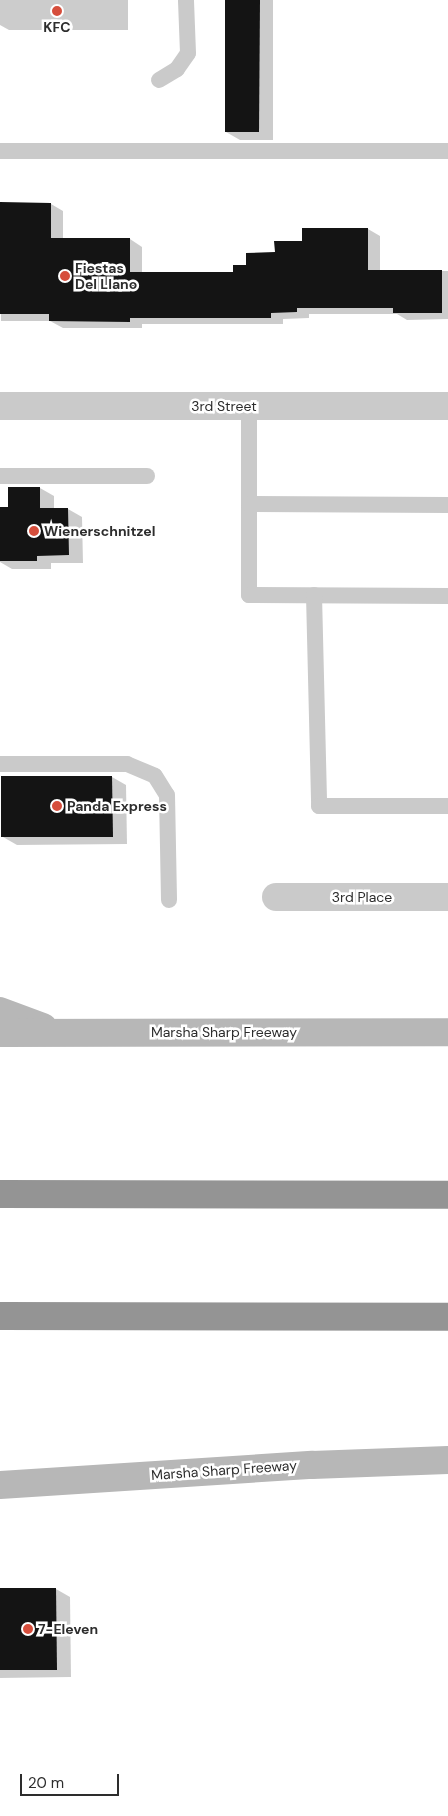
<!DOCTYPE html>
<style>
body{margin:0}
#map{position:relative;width:448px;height:1816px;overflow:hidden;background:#fff;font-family:"DM Sans",sans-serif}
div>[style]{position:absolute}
.shadow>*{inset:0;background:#0003}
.building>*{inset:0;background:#141414}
.service>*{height:16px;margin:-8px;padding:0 8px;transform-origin:8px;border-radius:8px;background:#cacaca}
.minor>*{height:28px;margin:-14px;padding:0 14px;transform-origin:14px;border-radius:14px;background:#cacaca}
.secondary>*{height:28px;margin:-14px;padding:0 14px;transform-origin:14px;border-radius:14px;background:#b7b7b7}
.motorway>*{height:28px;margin:-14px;padding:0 14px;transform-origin:14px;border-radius:14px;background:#949494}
.dots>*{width:14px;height:14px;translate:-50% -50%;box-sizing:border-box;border:2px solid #fff;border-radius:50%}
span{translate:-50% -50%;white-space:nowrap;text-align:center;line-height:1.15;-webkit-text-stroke:5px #fff;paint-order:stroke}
.poi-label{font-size:14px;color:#2d2d2d;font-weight:700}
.left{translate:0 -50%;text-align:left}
.street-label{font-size:14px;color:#2d2d2d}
.scale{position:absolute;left:20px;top:1774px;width:99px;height:22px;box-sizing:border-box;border:2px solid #2d2d2d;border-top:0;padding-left:6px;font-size:15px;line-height:18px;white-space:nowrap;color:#2d2d2d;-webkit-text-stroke:4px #fff;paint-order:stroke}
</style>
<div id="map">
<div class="shadow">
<div style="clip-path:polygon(0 0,128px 0,128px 30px,9px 30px,0 25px)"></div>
<div style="clip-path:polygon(226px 0,273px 0,273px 140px,240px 140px,226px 132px)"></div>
<div style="clip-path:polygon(0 204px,51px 204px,63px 211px,63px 239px,130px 239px,142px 247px,142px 273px,235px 273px,304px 242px,304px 229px,368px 229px,380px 236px,380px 271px,448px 271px,448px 319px,407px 320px,397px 314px,309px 314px,309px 318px,283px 319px,283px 324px,142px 324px,142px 328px,63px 328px,50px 321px,1px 321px)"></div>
<div style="clip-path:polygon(40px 488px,54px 496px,54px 509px,68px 509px,82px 517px,83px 563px,51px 563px,51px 569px,12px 569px,0 562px,0 508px,9px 508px)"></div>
<div style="clip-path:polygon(3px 777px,112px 777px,126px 785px,127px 844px,17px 845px,3px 837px)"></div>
<div style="clip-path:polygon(0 1589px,56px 1589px,70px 1597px,71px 1677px,0 1678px)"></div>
</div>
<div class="building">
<div style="clip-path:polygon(225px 0,260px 0,259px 132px,225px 132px)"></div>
<div style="clip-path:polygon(0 202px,51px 203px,51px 238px,130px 238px,130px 272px,233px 272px,233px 265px,246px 265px,246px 253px,275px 252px,274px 241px,302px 241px,302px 228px,368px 228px,368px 270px,442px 270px,442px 313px,393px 313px,393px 308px,297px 308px,297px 312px,271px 313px,271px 318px,130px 318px,130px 322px,49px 321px,49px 314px,0 314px)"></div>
<div style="clip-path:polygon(8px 487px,40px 487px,40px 508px,68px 508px,69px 555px,37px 556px,37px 561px,0 561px,0 507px,8px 507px)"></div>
<div style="clip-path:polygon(1px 776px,112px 776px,113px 837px,1px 837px)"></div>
<div style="clip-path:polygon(0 1588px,56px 1588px,57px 1670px,0 1670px)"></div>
</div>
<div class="service">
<div style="left:159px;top:80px;width:21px;rotate:-31deg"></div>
<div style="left:177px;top:69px;width:19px;rotate:-55deg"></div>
<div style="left:188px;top:53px;width:53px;rotate:-92.2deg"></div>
<div style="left:0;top:151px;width:448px"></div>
<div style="left:249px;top:406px;width:189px;rotate:90deg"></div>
<div style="left:249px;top:595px;width:199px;rotate:0.3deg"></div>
<div style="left:0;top:476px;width:147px"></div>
<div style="left:249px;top:504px;width:199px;rotate:0.3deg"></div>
<div style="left:314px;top:595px;width:211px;rotate:88.6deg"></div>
<div style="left:319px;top:806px;width:129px"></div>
<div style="left:0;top:764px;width:127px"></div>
<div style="left:127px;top:764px;width:30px;rotate:23deg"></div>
<div style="left:155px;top:776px;width:22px;rotate:58deg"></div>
<div style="left:167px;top:795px;width:105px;rotate:88.9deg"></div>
</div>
<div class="minor">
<div style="left:0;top:406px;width:448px"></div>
<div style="left:276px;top:897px;width:172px"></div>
</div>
<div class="secondary">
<div style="left:0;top:1011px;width:46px;rotate:20.4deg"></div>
<div style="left:0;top:1033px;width:448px;rotate:-0.1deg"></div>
<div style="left:0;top:1485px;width:313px;rotate:-3.7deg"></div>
<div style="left:312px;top:1465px;width:136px;rotate:-2.1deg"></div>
</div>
<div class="motorway">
<div style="left:0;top:1194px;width:448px;rotate:0.1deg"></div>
<div style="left:0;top:1316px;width:448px;rotate:0.1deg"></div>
</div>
<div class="dots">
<div style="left:57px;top:11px;background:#d64e3c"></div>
<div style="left:65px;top:276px;background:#d64e3c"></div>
<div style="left:34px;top:531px;background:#d64e3c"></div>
<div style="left:57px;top:806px;background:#d64e3c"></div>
<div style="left:28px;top:1629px;background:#d64e3c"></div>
</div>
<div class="poi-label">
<span style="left:57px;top:27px">KFC</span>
<span class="left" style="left:75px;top:276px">Fiestas<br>Del Llano</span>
<span class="left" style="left:44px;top:531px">Wienerschnitzel</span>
<span class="left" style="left:67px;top:806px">Panda Express</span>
<span class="left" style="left:38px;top:1629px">7-Eleven</span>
</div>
<div class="street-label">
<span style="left:224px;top:406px">3rd Street</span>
<span style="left:362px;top:897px">3rd Place</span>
<span style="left:224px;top:1032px">Marsha Sharp Freeway</span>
<span style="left:224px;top:1470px;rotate:-4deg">Marsha Sharp Freeway</span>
</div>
<div class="scale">20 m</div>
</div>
